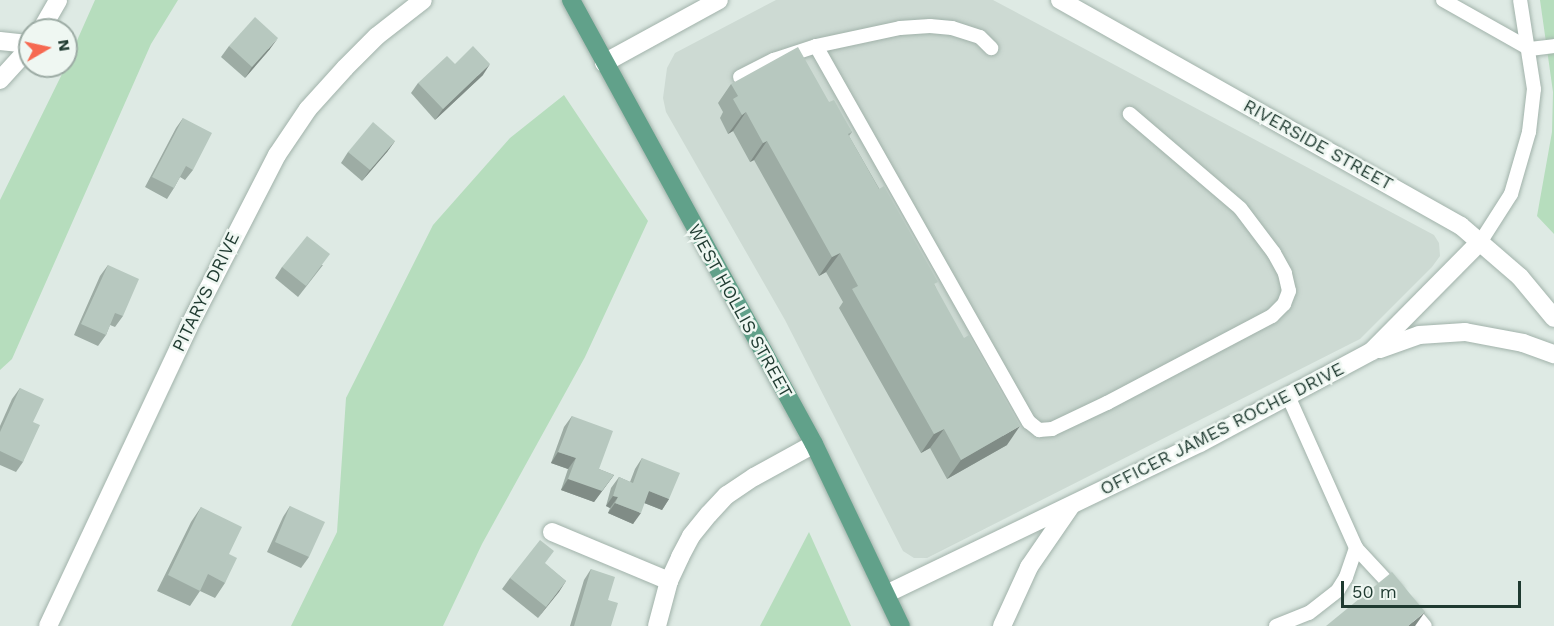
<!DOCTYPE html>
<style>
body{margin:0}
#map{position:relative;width:1554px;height:626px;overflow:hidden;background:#deeae4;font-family:"Work Sans",sans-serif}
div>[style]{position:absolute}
.built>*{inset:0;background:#cddad3}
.green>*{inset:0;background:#b6ddbd}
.roads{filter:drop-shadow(0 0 2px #a1b2aa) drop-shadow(0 0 2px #a1b2aa)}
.service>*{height:14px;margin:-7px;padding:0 7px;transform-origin:7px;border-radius:7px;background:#fff}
.minor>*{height:18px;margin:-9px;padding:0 9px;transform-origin:9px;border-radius:9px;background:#fff}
.primary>*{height:18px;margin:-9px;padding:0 9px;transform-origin:9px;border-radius:9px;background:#61a18a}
.wall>*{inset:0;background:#9daca4}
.shaded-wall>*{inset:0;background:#808c86}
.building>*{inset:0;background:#b7c8bf}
span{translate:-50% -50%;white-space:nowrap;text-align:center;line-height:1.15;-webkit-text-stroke:5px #eff7f2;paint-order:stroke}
.street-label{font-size:18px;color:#1f3a30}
.north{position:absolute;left:18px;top:18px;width:60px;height:60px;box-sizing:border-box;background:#eff7f2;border:2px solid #9caba4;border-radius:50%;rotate:81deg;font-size:16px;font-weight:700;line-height:24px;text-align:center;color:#1f3a30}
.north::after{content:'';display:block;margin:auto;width:21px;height:27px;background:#f66951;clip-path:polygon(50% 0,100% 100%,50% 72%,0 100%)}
.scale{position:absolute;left:1341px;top:581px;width:180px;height:27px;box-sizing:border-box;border:3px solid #1f3a30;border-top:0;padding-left:8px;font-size:18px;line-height:21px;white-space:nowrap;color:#1f3a30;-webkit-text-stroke:4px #eff7f2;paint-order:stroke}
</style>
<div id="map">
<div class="built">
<div style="clip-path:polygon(776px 0,993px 0,1434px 235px,1439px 243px,1440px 256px,1432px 267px,1360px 339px,927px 558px,914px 558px,903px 551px,785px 320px,666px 112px,663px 98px,667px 68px,675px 53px)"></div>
</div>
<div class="green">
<div style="clip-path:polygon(95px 0,178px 0,151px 44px,12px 359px,0 370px,0 200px,63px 72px)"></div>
<div style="clip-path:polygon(1540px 0,1554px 0,1554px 234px,1537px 216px,1552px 132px,1553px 92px)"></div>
<div style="clip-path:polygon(564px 95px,648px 221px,585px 357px,482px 544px,443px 626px,291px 626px,337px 532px,346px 398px,433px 225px,510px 138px)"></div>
<div style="clip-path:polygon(809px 532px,851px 626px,760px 626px)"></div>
</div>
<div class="roads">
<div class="service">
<div style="left:1443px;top:0;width:100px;rotate:29.4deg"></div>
<div style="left:1530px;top:49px;width:24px;rotate:-7deg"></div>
<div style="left:816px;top:46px;width:432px;rotate:60.5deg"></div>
<div style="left:1029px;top:422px;width:13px;rotate:39deg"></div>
<div style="left:1039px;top:430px;width:13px;rotate:-4deg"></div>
<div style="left:1052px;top:429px;width:61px;rotate:-25.3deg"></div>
<div style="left:1107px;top:403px;width:187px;rotate:-27.8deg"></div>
<div style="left:1272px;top:316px;width:17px;rotate:-45deg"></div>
<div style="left:1284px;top:304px;width:14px;rotate:-69deg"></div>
<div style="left:1289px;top:291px;width:18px;rotate:-103deg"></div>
<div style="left:1285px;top:273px;width:23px;rotate:-119deg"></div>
<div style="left:1274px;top:253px;width:56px;rotate:-127.1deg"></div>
<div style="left:1240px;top:208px;width:145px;rotate:-139.5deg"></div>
<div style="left:740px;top:77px;width:38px;rotate:-27deg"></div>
<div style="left:774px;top:60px;width:44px;rotate:-18.4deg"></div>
<div style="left:816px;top:46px;width:86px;rotate:-12.1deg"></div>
<div style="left:900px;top:28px;width:30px;rotate:-4deg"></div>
<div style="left:930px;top:26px;width:22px;rotate:5deg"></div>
<div style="left:952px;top:28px;width:29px;rotate:18deg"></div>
<div style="left:980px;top:37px;width:16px;rotate:45deg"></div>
<div style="left:1481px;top:241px;width:56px;rotate:-57.4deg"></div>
<div style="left:1511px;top:194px;width:65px;rotate:-73.8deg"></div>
<div style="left:1529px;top:132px;width:43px;rotate:-83.4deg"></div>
<div style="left:1534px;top:89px;width:90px;rotate:-98.9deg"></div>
<div style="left:1289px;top:398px;width:164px;rotate:65.9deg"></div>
<div style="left:1356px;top:548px;width:59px;rotate:47.1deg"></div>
<div style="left:1408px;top:606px;width:26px;rotate:50deg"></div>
<div style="left:1276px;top:626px;width:35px;rotate:-22deg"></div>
<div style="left:1309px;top:613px;width:37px;rotate:-38deg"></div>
<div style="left:1338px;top:590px;width:15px;rotate:-58deg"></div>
<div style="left:1346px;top:577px;width:31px;rotate:-71deg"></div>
</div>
<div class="minor">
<div style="left:1060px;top:0;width:460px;rotate:29.4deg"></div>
<div style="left:1461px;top:226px;width:78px;rotate:40.8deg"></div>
<div style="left:1520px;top:277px;width:53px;rotate:50.3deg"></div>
<div style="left:41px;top:30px;width:34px;rotate:-60deg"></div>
<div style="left:0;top:41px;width:30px;rotate:6deg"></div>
<div style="left:604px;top:63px;width:131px;rotate:-28.7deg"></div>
<div style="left:0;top:80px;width:45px;rotate:-47.7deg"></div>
<div style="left:1380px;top:349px;width:41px;rotate:-19.7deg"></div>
<div style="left:1419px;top:335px;width:46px;rotate:-3.7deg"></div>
<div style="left:1465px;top:332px;width:59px;rotate:10.7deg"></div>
<div style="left:1523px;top:343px;width:33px;rotate:20deg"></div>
<div style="left:552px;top:532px;width:127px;rotate:22.7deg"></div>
<div style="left:886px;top:594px;width:348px;rotate:-25.7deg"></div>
<div style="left:1200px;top:443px;width:195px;rotate:-28.1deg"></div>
<div style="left:1372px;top:351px;width:155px;rotate:-45.3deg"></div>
<div style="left:48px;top:626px;width:329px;rotate:-64.8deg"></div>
<div style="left:188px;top:328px;width:195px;rotate:-62.8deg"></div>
<div style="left:277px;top:155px;width:55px;rotate:-56deg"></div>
<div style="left:308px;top:109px;width:55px;rotate:-47.9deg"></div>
<div style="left:345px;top:68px;width:45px;rotate:-45deg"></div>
<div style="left:377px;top:36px;width:58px;rotate:-38deg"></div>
<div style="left:657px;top:626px;width:47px;rotate:-75.1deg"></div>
<div style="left:669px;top:581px;width:26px;rotate:-65deg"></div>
<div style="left:680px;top:557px;width:24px;rotate:-62deg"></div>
<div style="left:691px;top:536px;width:28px;rotate:-51deg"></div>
<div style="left:709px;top:514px;width:26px;rotate:-47deg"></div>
<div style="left:727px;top:495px;width:32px;rotate:-34deg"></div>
<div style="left:754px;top:477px;width:68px;rotate:-28.8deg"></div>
<div style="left:1002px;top:626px;width:65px;rotate:-65.4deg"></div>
<div style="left:1029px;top:567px;width:74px;rotate:-55.5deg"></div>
</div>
<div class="primary">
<div style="left:571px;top:0;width:506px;rotate:61.31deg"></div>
<div style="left:814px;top:444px;width:202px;rotate:64.5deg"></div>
</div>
</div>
<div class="wall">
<div style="clip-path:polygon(229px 46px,270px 49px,245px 78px,221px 57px)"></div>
<div style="clip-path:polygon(483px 75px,435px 120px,411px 93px,418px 83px)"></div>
<div style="clip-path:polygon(731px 84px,829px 102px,852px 132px,849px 136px,935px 286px,1007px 445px,947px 479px,930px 448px,921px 453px,839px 308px,843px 302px,826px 272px,819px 276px,754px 160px,750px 162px,733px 131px,728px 134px,720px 118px,723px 112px,718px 103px)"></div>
<div style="clip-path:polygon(183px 118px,193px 170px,185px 180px,180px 177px,174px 188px,167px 199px,145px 187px,176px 128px)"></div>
<div style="clip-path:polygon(395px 141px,387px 152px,362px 181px,341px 163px,348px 152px)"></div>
<div style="clip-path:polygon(108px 265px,123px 316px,115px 327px,110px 325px,106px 335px,98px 346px,74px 335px,100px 276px)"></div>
<div style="clip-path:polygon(323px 265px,298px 297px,275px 278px,282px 267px)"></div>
<div style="clip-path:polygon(20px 388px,33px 422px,23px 462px,16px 472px,0 465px,0 426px,12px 399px)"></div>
<div style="clip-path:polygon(572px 416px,599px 469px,614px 475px,594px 502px,561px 490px,568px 469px,551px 463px,564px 427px)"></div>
<div style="clip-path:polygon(642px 458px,669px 499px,662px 510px,644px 503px,633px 524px,608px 513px,610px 508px,606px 506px,611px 488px,619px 477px,630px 482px,635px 469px)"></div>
<div style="clip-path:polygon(290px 506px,309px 557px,301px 568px,267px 552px,283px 517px)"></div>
<div style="clip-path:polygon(201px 507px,229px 554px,225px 583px,215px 598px,200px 591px,190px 606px,157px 591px,191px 522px)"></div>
<div style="clip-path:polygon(545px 564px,566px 581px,538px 618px,502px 589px,510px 578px)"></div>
<div style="clip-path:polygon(591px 569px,608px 600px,611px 626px,570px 626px,584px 580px)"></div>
</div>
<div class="shaded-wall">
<div style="clip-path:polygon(278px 38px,270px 49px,245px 78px,252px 67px)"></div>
<div style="clip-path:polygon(490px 64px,483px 75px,435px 120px,443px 109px)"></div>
<div style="clip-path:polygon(746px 112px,733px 131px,728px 134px,742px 115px)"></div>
<div style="clip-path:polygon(395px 141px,387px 152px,362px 181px,370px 170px)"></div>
<div style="clip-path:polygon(767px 141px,754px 160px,750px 162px,763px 143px)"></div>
<div style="clip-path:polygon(840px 253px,826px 272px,819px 276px,832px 257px)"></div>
<div style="clip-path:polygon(1020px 426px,1007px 445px,947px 479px,961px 460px)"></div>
<div style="clip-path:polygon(944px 429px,930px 448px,921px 453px,934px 434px)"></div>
<div style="clip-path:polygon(558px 452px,576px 458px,568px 469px,551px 463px)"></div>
<div style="clip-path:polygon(614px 475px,594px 502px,561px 490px,568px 479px)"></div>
<div style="clip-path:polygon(649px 491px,669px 499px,662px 510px,642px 502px)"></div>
<div style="clip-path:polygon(613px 496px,618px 497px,610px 508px,606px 506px)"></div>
<div style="clip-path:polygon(615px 503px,641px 513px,633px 524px,608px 513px)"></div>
<div style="clip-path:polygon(566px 581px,559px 592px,538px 618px,546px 607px)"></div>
<div style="clip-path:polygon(1425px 612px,1415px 626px,1408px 626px)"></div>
</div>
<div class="building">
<div style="clip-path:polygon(255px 17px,278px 38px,252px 67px,229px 46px)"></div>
<div style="clip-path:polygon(473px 46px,490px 64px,443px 109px,418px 83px,447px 56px,455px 64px)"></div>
<div style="clip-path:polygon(798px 47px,829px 102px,834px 100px,852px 132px,848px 134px,879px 189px,884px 186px,938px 282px,934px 284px,964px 338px,969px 335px,1020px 426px,961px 460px,944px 429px,934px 434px,852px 289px,858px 286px,840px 253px,832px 257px,767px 141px,763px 143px,746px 112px,742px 115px,733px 99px,738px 96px,731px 84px)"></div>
<div style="clip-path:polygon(183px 118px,212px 133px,193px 170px,186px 166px,174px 188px,152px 177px)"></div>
<div style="clip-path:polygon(373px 122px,395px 141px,370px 170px,348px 152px)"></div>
<div style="clip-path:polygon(307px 236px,330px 254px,306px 286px,282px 267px)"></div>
<div style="clip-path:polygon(108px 265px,139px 279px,123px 316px,115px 313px,106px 335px,81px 324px)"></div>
<div style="clip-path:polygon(20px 388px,44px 399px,33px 422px,40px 425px,23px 462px,0 451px,0 432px)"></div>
<div style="clip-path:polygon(572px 416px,613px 431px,599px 469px,614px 475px,602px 491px,568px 479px,576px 458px,558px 452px)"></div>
<div style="clip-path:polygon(642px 458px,680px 473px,669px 499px,649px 491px,641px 513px,615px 503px,618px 497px,613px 496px,619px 477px,633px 483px)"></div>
<div style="clip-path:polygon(290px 506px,325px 522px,309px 557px,275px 542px)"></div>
<div style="clip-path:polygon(201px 507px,242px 527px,229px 554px,237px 558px,225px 583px,208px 574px,200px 591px,168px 575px)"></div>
<div style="clip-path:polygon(540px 540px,554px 551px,545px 563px,566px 581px,546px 607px,510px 578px)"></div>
<div style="clip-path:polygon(591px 569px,615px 577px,608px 600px,618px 603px,611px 626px,574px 626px)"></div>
<div style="clip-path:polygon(1392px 572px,1425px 612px,1408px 626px,1326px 626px)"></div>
</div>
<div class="street-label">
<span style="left:1318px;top:145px;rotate:29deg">RIVERSIDE STREET</span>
<span style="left:206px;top:292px;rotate:-64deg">PITARYS DRIVE</span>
<span style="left:740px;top:311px;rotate:61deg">WEST HOLLIS STREET</span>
<span style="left:1222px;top:429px;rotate:-27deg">OFFICER JAMES ROCHE DRIVE</span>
</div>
<div class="north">N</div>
<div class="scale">50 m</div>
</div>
